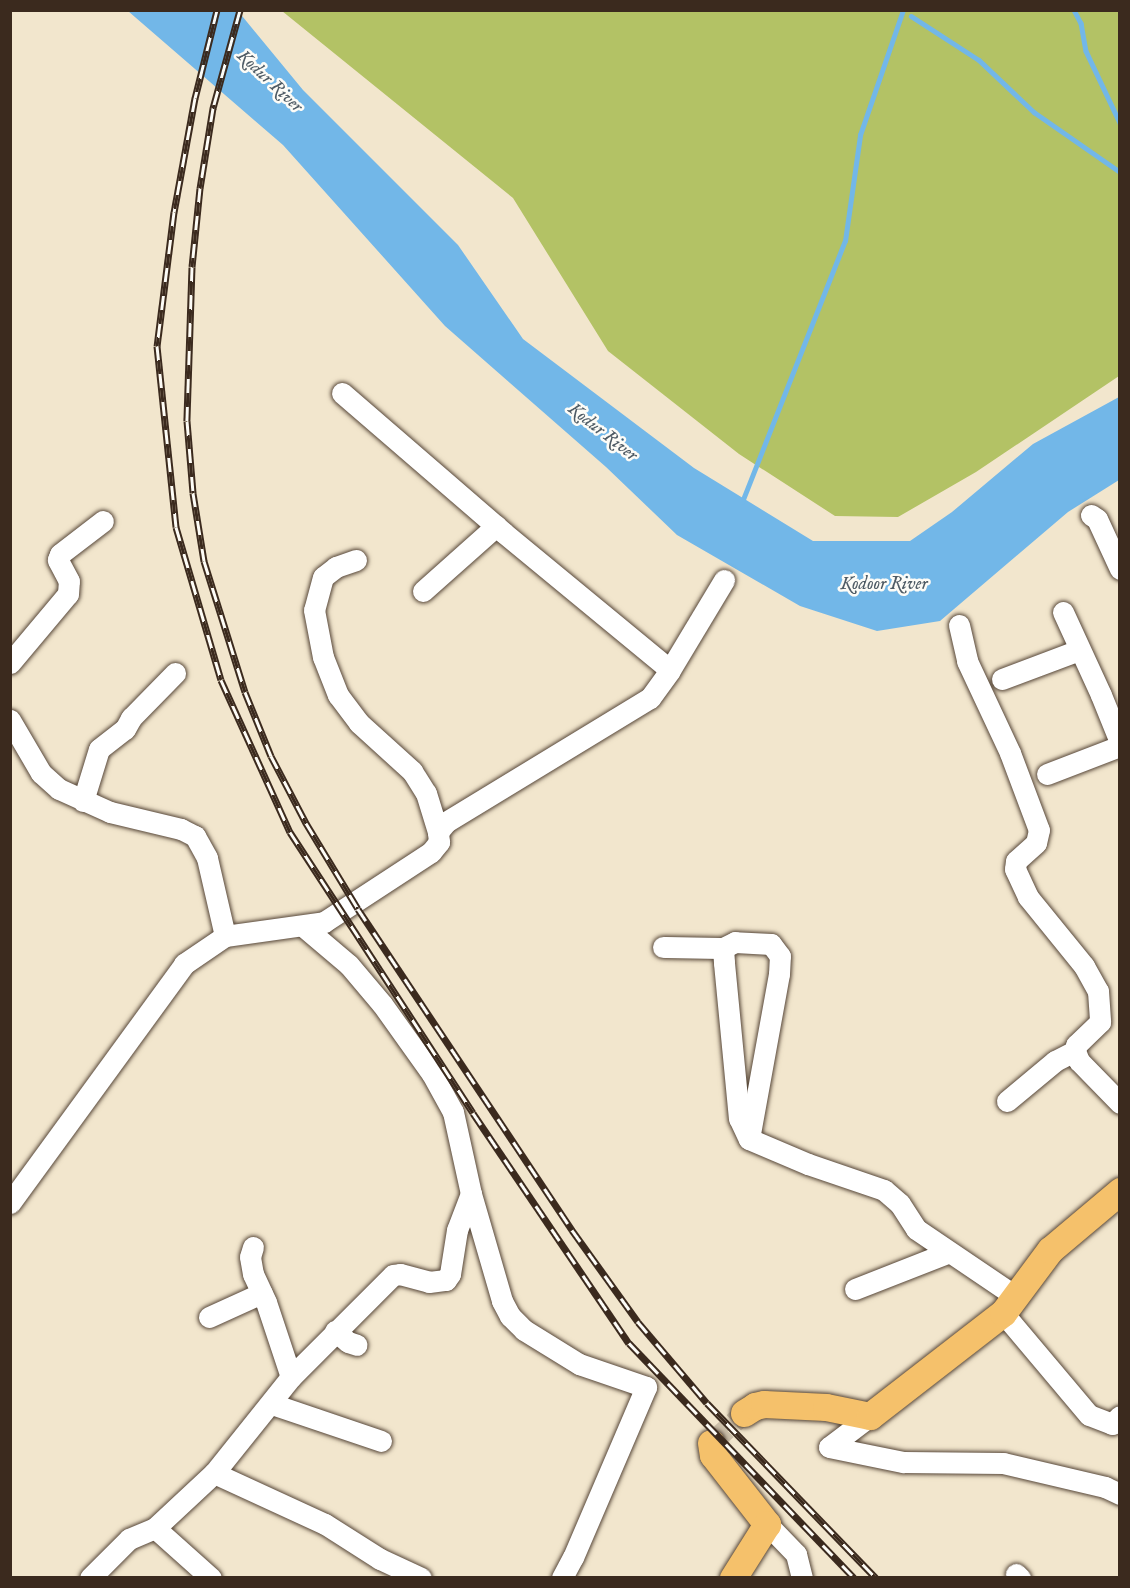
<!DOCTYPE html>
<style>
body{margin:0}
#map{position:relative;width:1130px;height:1588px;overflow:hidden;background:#f2e6cd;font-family:"IM FELL English",serif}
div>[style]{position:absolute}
.green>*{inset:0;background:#b3c265}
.water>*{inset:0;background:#72b7e8}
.stream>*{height:4.5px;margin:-2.25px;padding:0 2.25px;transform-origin:2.25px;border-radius:2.25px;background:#72b7e8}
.minor-tunnel>*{height:21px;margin-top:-10.5px;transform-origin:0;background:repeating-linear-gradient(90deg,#cdc0aa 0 21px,transparent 0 31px)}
.roads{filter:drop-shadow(0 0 2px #564638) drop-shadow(0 0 2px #564638)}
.minor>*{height:21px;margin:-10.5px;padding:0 10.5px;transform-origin:10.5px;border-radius:10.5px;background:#fff}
.major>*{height:27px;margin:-13.5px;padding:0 13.5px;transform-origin:13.5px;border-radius:13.5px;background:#f5c16b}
.rail>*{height:7px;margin-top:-3.5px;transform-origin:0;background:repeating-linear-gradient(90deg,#fdfcf7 0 14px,#3b2a1e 0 28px);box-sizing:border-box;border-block:2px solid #3b2a1e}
span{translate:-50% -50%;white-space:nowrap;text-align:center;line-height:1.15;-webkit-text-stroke:5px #fdfcf7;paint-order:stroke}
.water-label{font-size:18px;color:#4e5b65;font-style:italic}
.frame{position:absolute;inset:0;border:12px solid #3b2a1e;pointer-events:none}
</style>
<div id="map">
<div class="green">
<div style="clip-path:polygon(282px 11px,1119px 11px,1119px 376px,976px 472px,898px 517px,835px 516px,739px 454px,608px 351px,513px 198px)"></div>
</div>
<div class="water">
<div style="clip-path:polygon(128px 11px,238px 11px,303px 90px,458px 245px,523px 339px,694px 468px,813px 541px,910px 541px,952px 512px,1033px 444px,1119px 397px,1119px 480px,1068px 512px,940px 621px,877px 631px,800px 606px,677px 535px,606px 467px,445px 326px,283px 145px)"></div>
</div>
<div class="stream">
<div style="left:1074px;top:10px;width:15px;rotate:62deg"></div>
<div style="left:1081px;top:23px;width:28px;rotate:80deg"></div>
<div style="left:1086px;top:51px;width:80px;rotate:64.7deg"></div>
<div style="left:911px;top:16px;width:81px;rotate:32.9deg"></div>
<div style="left:979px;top:60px;width:76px;rotate:43.4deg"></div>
<div style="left:1034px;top:112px;width:105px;rotate:34.9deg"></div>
<div style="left:742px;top:502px;width:281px;rotate:-68.5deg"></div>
<div style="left:845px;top:241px;width:107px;rotate:-81.9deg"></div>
<div style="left:860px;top:135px;width:132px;rotate:-71deg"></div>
</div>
<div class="minor-tunnel">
<div style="left:711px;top:1443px;width:45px;rotate:-42.3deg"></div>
</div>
<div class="roads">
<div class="minor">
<div style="left:342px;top:393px;width:214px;rotate:40.8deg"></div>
<div style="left:504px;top:533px;width:215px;rotate:39.5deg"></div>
<div style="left:1091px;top:515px;width:7px;rotate:34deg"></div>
<div style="left:1097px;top:519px;width:55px;rotate:65.3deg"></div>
<div style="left:356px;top:560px;width:21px;rotate:161deg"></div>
<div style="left:336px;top:567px;width:16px;rotate:142deg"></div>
<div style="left:323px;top:577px;width:34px;rotate:105deg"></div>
<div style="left:314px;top:610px;width:48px;rotate:79.2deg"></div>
<div style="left:323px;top:657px;width:41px;rotate:68.5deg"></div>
<div style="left:338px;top:695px;width:35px;rotate:53deg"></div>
<div style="left:359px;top:723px;width:72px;rotate:42.2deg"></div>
<div style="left:412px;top:771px;width:26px;rotate:58deg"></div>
<div style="left:426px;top:793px;width:41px;rotate:72.9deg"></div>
<div style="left:423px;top:591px;width:98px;rotate:-41.7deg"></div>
<div style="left:1063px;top:612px;width:91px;rotate:65.4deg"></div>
<div style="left:1101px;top:695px;width:51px;rotate:68deg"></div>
<div style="left:959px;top:625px;width:37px;rotate:77deg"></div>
<div style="left:967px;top:661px;width:102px;rotate:64.9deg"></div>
<div style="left:1010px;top:753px;width:82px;rotate:69.4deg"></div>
<div style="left:1039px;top:830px;width:13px;rotate:103deg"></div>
<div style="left:1036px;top:843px;width:27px;rotate:138deg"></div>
<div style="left:1016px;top:861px;width:8px;rotate:97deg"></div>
<div style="left:1015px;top:869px;width:31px;rotate:65deg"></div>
<div style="left:1028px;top:897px;width:89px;rotate:50.9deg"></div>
<div style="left:1084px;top:966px;width:29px;rotate:61deg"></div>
<div style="left:1098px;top:991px;width:31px;rotate:86deg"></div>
<div style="left:1100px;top:1022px;width:33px;rotate:136deg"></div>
<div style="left:1076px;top:1045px;width:6px;rotate:99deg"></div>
<div style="left:1075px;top:1051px;width:11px;rotate:68deg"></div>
<div style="left:1079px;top:1061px;width:59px;rotate:45.7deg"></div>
<div style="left:10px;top:663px;width:90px;rotate:-50deg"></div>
<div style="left:68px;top:594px;width:13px;rotate:-86deg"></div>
<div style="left:69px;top:581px;width:24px;rotate:-118deg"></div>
<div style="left:58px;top:560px;width:6px;rotate:-72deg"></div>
<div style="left:60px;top:554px;width:54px;rotate:-37.5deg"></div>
<div style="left:1002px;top:679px;width:82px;rotate:-20.6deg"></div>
<div style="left:10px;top:720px;width:61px;rotate:59.7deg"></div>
<div style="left:41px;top:773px;width:24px;rotate:42deg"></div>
<div style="left:59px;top:789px;width:56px;rotate:24.3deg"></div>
<div style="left:110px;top:812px;width:73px;rotate:13.5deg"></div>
<div style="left:181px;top:829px;width:16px;rotate:27deg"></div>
<div style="left:195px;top:836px;width:25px;rotate:61deg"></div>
<div style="left:207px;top:858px;width:80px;rotate:77deg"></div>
<div style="left:1047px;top:774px;width:78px;rotate:-21deg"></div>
<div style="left:83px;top:801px;width:54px;rotate:-72.9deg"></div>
<div style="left:99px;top:749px;width:33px;rotate:-38deg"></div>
<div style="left:125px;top:729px;width:13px;rotate:-61deg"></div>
<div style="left:131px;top:718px;width:63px;rotate:-45.6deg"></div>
<div style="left:303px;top:926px;width:60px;rotate:40.3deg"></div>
<div style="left:349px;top:965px;width:51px;rotate:49.8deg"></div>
<div style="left:382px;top:1004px;width:86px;rotate:54.5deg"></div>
<div style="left:432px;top:1074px;width:43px;rotate:61.1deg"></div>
<div style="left:453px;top:1112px;width:84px;rotate:77.6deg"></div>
<div style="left:471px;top:1194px;width:111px;rotate:73.8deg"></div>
<div style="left:502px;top:1301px;width:17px;rotate:62deg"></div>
<div style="left:510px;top:1316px;width:20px;rotate:45deg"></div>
<div style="left:524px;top:1330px;width:65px;rotate:31.7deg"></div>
<div style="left:579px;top:1364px;width:71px;rotate:18.9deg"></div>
<div style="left:646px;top:1387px;width:185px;rotate:113.2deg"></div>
<div style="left:573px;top:1557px;width:24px;rotate:118deg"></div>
<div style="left:663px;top:947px;width:60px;rotate:1deg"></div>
<div style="left:1007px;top:1101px;width:62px;rotate:-39.8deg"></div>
<div style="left:1055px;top:1061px;width:22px;rotate:-27deg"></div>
<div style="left:749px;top:1139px;width:168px;rotate:-79.7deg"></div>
<div style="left:779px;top:974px;width:18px;rotate:-87deg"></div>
<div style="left:780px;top:956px;width:15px;rotate:-127deg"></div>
<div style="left:771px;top:944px;width:36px;rotate:-177deg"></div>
<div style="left:735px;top:942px;width:13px;rotate:153deg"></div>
<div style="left:723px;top:948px;width:15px;rotate:86deg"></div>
<div style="left:724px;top:963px;width:156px;rotate:84.5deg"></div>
<div style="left:739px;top:1118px;width:23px;rotate:65deg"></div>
<div style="left:749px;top:1139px;width:64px;rotate:23deg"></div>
<div style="left:808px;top:1164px;width:80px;rotate:18.9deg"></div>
<div style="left:884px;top:1190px;width:21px;rotate:41deg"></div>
<div style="left:900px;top:1204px;width:30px;rotate:57deg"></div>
<div style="left:916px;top:1229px;width:120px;rotate:34.1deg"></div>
<div style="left:10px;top:1203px;width:296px;rotate:-53.9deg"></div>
<div style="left:184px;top:964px;width:50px;rotate:-34.3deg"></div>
<div style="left:225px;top:936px;width:100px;rotate:-8deg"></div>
<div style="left:324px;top:922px;width:128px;rotate:-33.2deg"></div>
<div style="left:431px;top:852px;width:13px;rotate:-51deg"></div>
<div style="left:439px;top:842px;width:10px;rotate:-96deg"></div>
<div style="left:438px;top:832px;width:13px;rotate:-51deg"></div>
<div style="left:446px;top:822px;width:239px;rotate:-31.3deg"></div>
<div style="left:650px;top:698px;width:34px;rotate:-54deg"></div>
<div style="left:670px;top:670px;width:105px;rotate:-59deg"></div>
<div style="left:253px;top:1247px;width:10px;rotate:107deg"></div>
<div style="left:250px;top:1257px;width:17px;rotate:80deg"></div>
<div style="left:253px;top:1274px;width:31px;rotate:65deg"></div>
<div style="left:266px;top:1302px;width:79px;rotate:71.6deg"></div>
<div style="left:855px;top:1289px;width:99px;rotate:-21.4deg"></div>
<div style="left:1003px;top:1313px;width:133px;rotate:49.9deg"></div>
<div style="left:1089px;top:1415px;width:25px;rotate:21deg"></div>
<div style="left:1112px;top:1424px;width:11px;rotate:-45deg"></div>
<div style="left:209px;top:1317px;width:58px;rotate:-24.4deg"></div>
<div style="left:335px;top:1331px;width:17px;rotate:40deg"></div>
<div style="left:348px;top:1342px;width:9px;rotate:18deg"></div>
<div style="left:272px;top:1404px;width:115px;rotate:18.7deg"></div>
<div style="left:870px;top:1416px;width:51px;rotate:142.9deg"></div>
<div style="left:829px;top:1447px;width:76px;rotate:11.5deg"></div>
<div style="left:903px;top:1462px;width:100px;rotate:0.6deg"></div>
<div style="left:1003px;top:1463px;width:105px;rotate:13.2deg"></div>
<div style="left:1105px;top:1487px;width:17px;rotate:25deg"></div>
<div style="left:214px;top:1473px;width:122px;rotate:24.7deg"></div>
<div style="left:325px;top:1524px;width:65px;rotate:32.5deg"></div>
<div style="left:380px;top:1559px;width:45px;rotate:24.9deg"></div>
<div style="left:767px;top:1524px;width:42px;rotate:46deg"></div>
<div style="left:796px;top:1554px;width:25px;rotate:76deg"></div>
<div style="left:155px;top:1528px;width:75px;rotate:41.8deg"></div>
<div style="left:1016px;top:1574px;width:6px;rotate:45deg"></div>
<div style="left:90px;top:1578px;width:55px;rotate:-45deg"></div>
<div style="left:129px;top:1539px;width:28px;rotate:-23deg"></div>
<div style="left:155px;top:1528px;width:81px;rotate:-43deg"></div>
<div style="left:214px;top:1473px;width:123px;rotate:-51.3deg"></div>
<div style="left:291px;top:1377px;width:144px;rotate:-45deg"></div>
<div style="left:393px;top:1275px;width:7px;rotate:-8deg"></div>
<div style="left:400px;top:1274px;width:30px;rotate:15deg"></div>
<div style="left:429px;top:1282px;width:17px;rotate:-7deg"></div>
<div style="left:446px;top:1280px;width:7px;rotate:-56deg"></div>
<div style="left:450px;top:1274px;width:45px;rotate:-81deg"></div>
<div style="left:457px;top:1230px;width:39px;rotate:-69deg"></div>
</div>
<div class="major">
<div style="left:744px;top:1413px;width:13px;rotate:-32deg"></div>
<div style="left:755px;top:1406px;width:9px;rotate:-13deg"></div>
<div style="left:764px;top:1404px;width:62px;rotate:2.8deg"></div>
<div style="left:826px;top:1407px;width:45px;rotate:11.6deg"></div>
<div style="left:870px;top:1416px;width:168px;rotate:-37.8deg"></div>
<div style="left:1003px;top:1313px;width:79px;rotate:-53.3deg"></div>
<div style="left:1050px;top:1250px;width:92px;rotate:-40.1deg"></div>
<div style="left:711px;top:1443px;width:12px;rotate:81deg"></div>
<div style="left:713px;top:1455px;width:88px;rotate:52deg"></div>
<div style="left:767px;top:1524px;width:64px;rotate:122.2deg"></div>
</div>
</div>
<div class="rail">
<div style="left:217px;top:10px;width:91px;rotate:104deg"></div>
<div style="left:195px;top:98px;width:116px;rotate:100.4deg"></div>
<div style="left:174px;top:212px;width:135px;rotate:97.2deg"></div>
<div style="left:157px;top:346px;width:182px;rotate:84deg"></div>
<div style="left:176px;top:527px;width:159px;rotate:73.6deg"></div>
<div style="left:221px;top:680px;width:167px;rotate:65.6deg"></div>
<div style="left:290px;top:832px;width:335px;rotate:56.9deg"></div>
<div style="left:473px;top:1113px;width:278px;rotate:55.9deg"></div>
<div style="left:629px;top:1343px;width:325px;rotate:46.2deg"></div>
<div style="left:240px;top:10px;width:102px;rotate:105.4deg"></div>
<div style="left:213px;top:108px;width:81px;rotate:99.2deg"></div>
<div style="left:200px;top:188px;width:79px;rotate:95.8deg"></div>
<div style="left:192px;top:267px;width:154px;rotate:91.9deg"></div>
<div style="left:187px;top:421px;width:72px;rotate:85.2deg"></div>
<div style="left:193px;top:493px;width:69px;rotate:80.8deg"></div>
<div style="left:204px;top:561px;width:137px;rotate:72.6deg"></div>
<div style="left:245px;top:692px;width:69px;rotate:67.9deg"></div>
<div style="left:271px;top:756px;width:76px;rotate:62.4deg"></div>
<div style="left:306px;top:823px;width:100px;rotate:58.8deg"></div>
<div style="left:358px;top:909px;width:386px;rotate:56.3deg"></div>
<div style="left:572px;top:1230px;width:113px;rotate:54.3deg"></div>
<div style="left:638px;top:1322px;width:106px;rotate:49.6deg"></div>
<div style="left:707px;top:1403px;width:243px;rotate:46deg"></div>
</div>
<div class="water-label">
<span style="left:269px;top:82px;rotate:43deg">Kodur River</span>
<span style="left:602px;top:433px;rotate:38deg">Kodur River</span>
<span style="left:884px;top:585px">Kodoor River</span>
</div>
<div class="frame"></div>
</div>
